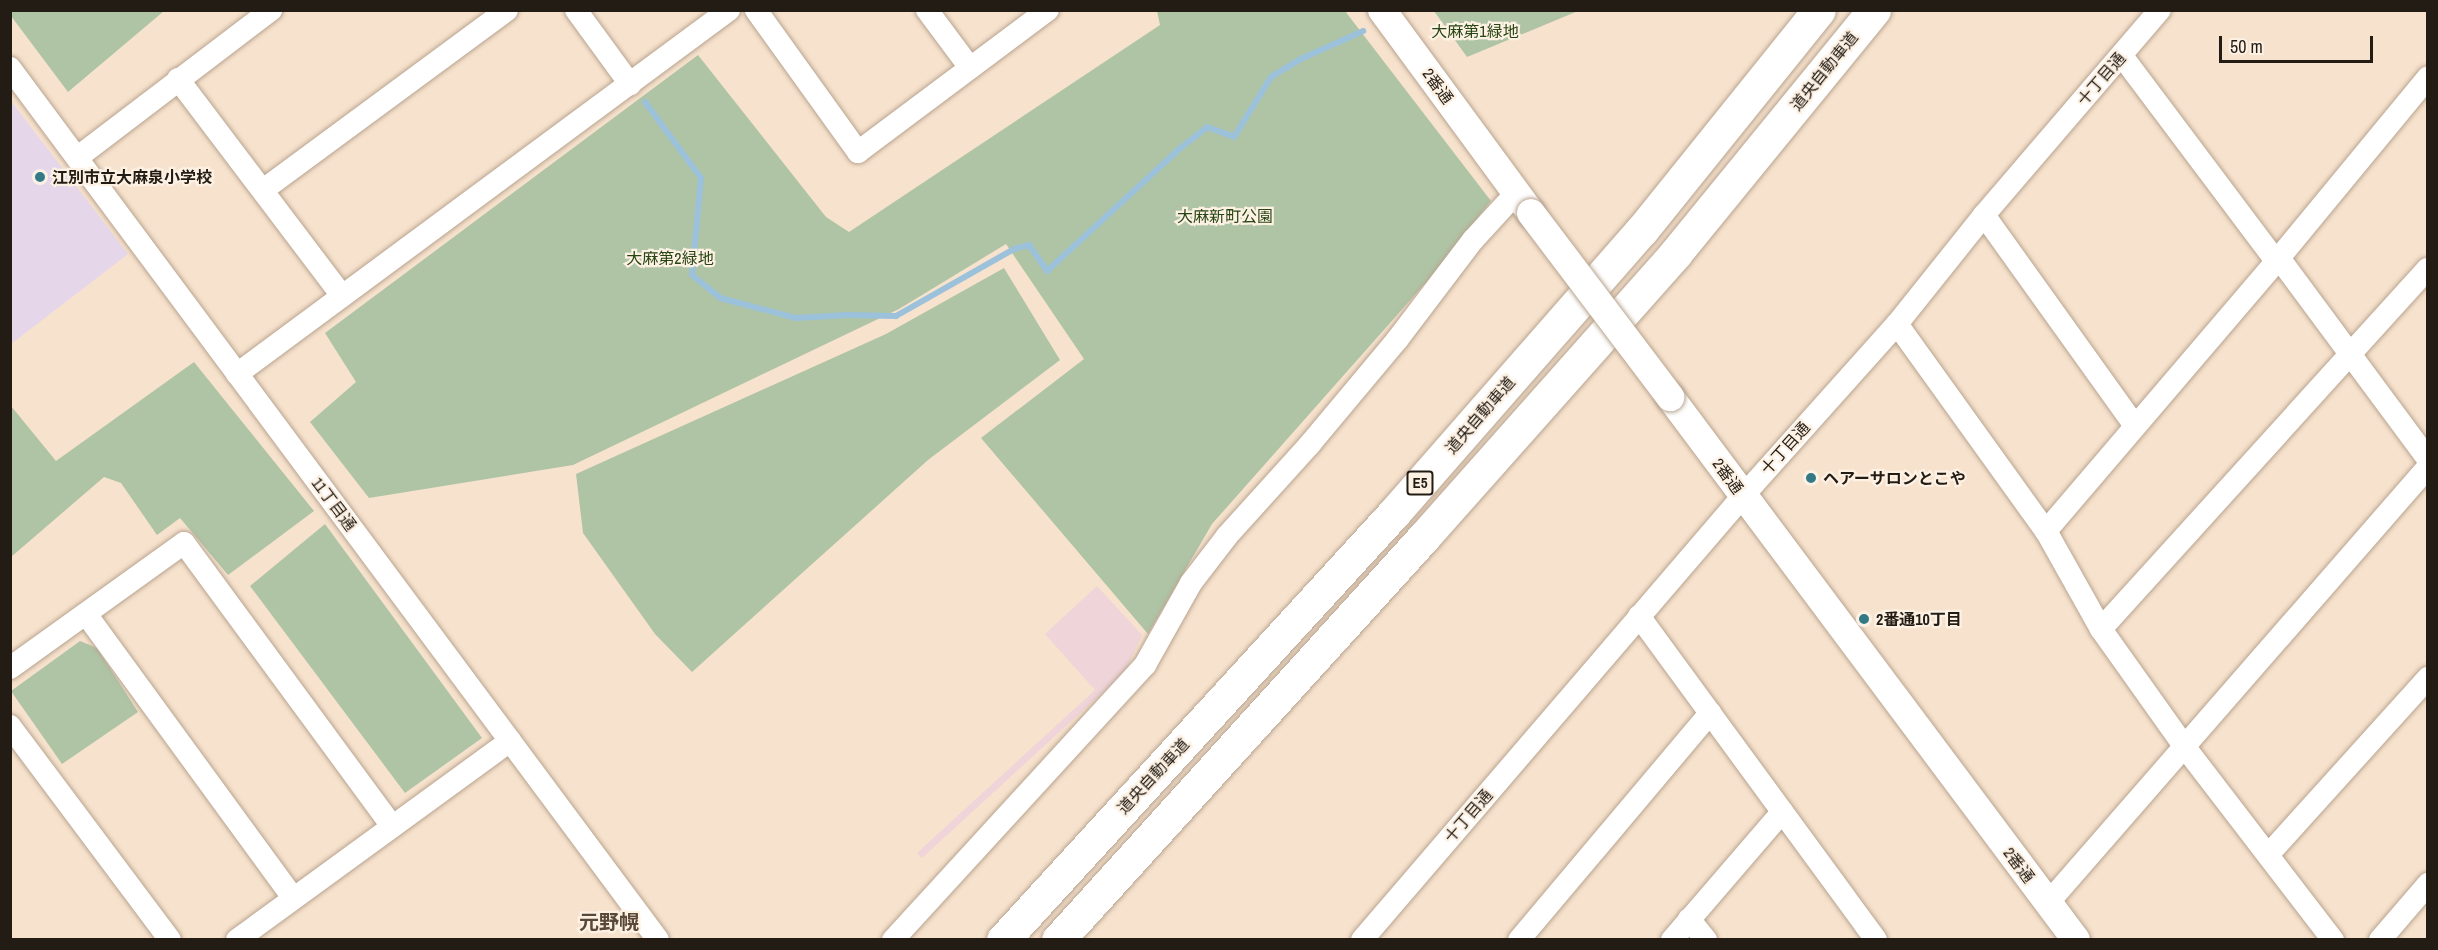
<!DOCTYPE html>
<meta charset="utf-8">
<style>
body{margin:0}
#map{position:relative;width:2438px;height:950px;overflow:hidden;background:#f7e2cd;font-family:"Archivo Narrow","Noto Sans JP",sans-serif}
div>[style]{position:absolute}
.industrial>*{inset:0;background:#efd4d9}
.education>*{inset:0;background:#e5d6e9}
.green>*{inset:0;background:#afc4a5}
.stream>*{height:6px;margin:-3px;padding:0 3px;transform-origin:3px;border-radius:3px;background:#9cc1db}
.roads{filter:drop-shadow(0 0 2px #b8a490) drop-shadow(0 0 2px #b8a490)}
.minor>*{height:22px;margin:-11px;padding:0 11px;transform-origin:11px;border-radius:11px;background:#fff}
.major>*{height:28px;margin:-14px;padding:0 14px;transform-origin:14px;border-radius:14px;background:#fff}
.highway>*{height:33px;margin:-16.5px;padding:0 16.5px;transform-origin:16.5px;border-radius:16.5px;background:#fff}
.bridges{filter:drop-shadow(0 0 2px #b8a490) drop-shadow(0 0 2px #b8a490)}
.major-bridge>*{height:28px;margin:-14px;padding:0 14px;transform-origin:14px;border-radius:14px;background:#fff}
.dots>*{width:16px;height:16px;translate:-50% -50%;box-sizing:border-box;border:3px solid #fdf1e4;border-radius:50%}
span{translate:-50% -50%;white-space:nowrap;text-align:center;line-height:1.15;-webkit-text-stroke:4.5px #fdf1e4;paint-order:stroke}
.shield-label span{padding:2px 4px;background:#fdf1e4;border:2px solid;border-radius:4px;-webkit-text-stroke-width:0}
.shield-label{font-size:15px;color:#231c14;font-weight:700}
.park-label{font-size:16px;color:#264513}
.street-label{font-size:16px;color:#231c14}
.poi-label{font-size:16px;color:#231c14;font-weight:700}
.left{translate:0 -50%;text-align:left}
.quarter-label{font-size:20px;color:#5a4938;font-weight:700}
.frame{position:absolute;inset:0;border:12px solid #231c14;pointer-events:none}
.scale{position:absolute;left:2219px;top:36px;width:154px;height:27px;box-sizing:border-box;border:3px solid #231c14;border-top:0;padding-left:8px;font-size:18px;line-height:21px;white-space:nowrap;color:#231c14;-webkit-text-stroke:4px #fdf1e4;paint-order:stroke}
</style>
<div id="map">
<div class="industrial">
<div style="clip-path:polygon(1097px 586px,1142px 635px,1125px 672px,922px 858px,917px 853px,1095px 690px,1045px 634px)"></div>
</div>
<div class="education">
<div style="clip-path:polygon(11px 101px,128px 254px,11px 344px)"></div>
</div>
<div class="green">
<div style="clip-path:polygon(11px 10px,164px 10px,164px 11px,68px 92px,11px 16px)"></div>
<div style="clip-path:polygon(1157px 11px,1345px 11px,1491px 201px,1428px 280px,1212px 524px,1148px 634px,981px 438px,1084px 359px,1006px 244px,899px 309px,573px 465px,369px 498px,310px 422px,356px 382px,325px 333px,698px 55px,826px 217px,849px 232px,1160px 25px)"></div>
<div style="clip-path:polygon(1434px 11px,1578px 11px,1467px 57px)"></div>
<div style="clip-path:polygon(1004px 268px,1060px 360px,928px 460px,692px 672px,655px 634px,583px 533px,576px 474px,886px 334px)"></div>
<div style="clip-path:polygon(194px 362px,314px 511px,228px 575px,180px 518px,157px 535px,121px 483px,104px 477px,11px 557px,11px 406px,56px 461px)"></div>
<div style="clip-path:polygon(325px 524px,482px 738px,405px 793px,250px 586px)"></div>
<div style="clip-path:polygon(80px 641px,97px 648px,138px 712px,62px 764px,11px 691px)"></div>
</div>
<div class="stream">
<div style="left:645px;top:102px;width:94px;rotate:53.6deg"></div>
<div style="left:701px;top:178px;width:97px;rotate:95.3deg"></div>
<div style="left:692px;top:275px;width:36px;rotate:39deg"></div>
<div style="left:720px;top:298px;width:79px;rotate:14.7deg"></div>
<div style="left:796px;top:318px;width:51px;rotate:-3.4deg"></div>
<div style="left:847px;top:315px;width:49px;rotate:1.2deg"></div>
<div style="left:896px;top:316px;width:136px;rotate:-29.6deg"></div>
<div style="left:1014px;top:249px;width:16px;rotate:-15deg"></div>
<div style="left:1029px;top:245px;width:32px;rotate:55deg"></div>
<div style="left:1047px;top:271px;width:178px;rotate:-42.7deg"></div>
<div style="left:1178px;top:150px;width:37px;rotate:-38deg"></div>
<div style="left:1207px;top:127px;width:29px;rotate:20deg"></div>
<div style="left:1234px;top:137px;width:70px;rotate:-58.3deg"></div>
<div style="left:1271px;top:77px;width:37px;rotate:-31deg"></div>
<div style="left:1303px;top:58px;width:66px;rotate:-24.2deg"></div>
</div>
<div class="roads">
<div class="minor">
<div style="left:576px;top:10px;width:92px;rotate:53.9deg"></div>
<div style="left:756px;top:10px;width:175px;rotate:54.3deg"></div>
<div style="left:858px;top:152px;width:237px;rotate:-36.8deg"></div>
<div style="left:927px;top:10px;width:72px;rotate:53.4deg"></div>
<div style="left:2122px;top:56px;width:256px;rotate:53.1deg"></div>
<div style="left:10px;top:68px;width:1086px;rotate:53.38deg"></div>
<div style="left:178px;top:79px;width:272px;rotate:52.9deg"></div>
<div style="left:78px;top:157px;width:243px;rotate:-37.3deg"></div>
<div style="left:263px;top:190px;width:303px;rotate:-36.4deg"></div>
<div style="left:1984px;top:215px;width:259px;rotate:54.4deg"></div>
<div style="left:2279px;top:258px;width:250px;rotate:53.5deg"></div>
<div style="left:1897px;top:324px;width:255px;rotate:54.3deg"></div>
<div style="left:2046px;top:531px;width:112px;rotate:60.7deg"></div>
<div style="left:2101px;top:629px;width:143px;rotate:54.6deg"></div>
<div style="left:2184px;top:746px;width:245px;rotate:52.5deg"></div>
<div style="left:237px;top:374px;width:612px;rotate:-36.5deg"></div>
<div style="left:2046px;top:531px;width:359px;rotate:-49.5deg"></div>
<div style="left:2279px;top:258px;width:234px;rotate:-50.5deg"></div>
<div style="left:86px;top:614px;width:351px;rotate:53.9deg"></div>
<div style="left:1639px;top:616px;width:401px;rotate:53.8deg"></div>
<div style="left:2101px;top:629px;width:486px;rotate:-47.8deg"></div>
<div style="left:10px;top:668px;width:214px;rotate:-35.7deg"></div>
<div style="left:184px;top:543px;width:351px;rotate:53.7deg"></div>
<div style="left:10px;top:726px;width:267px;rotate:53.2deg"></div>
<div style="left:2268px;top:855px;width:239px;rotate:-47.9deg"></div>
<div style="left:2048px;top:903px;width:578px;rotate:-48.93deg"></div>
<div style="left:1689px;top:919px;width:27px;rotate:51deg"></div>
<div style="left:237px;top:940px;width:338px;rotate:-36.1deg"></div>
<div style="left:893px;top:940px;width:373px;rotate:-47.5deg"></div>
<div style="left:1145px;top:665px;width:94px;rotate:-60.7deg"></div>
<div style="left:1191px;top:583px;width:59px;rotate:-52.5deg"></div>
<div style="left:1227px;top:536px;width:124px;rotate:-47.9deg"></div>
<div style="left:1310px;top:444px;width:136px;rotate:-50.1deg"></div>
<div style="left:1397px;top:340px;width:126px;rotate:-52.8deg"></div>
<div style="left:1473px;top:240px;width:64px;rotate:-47.5deg"></div>
<div style="left:1362px;top:940px;width:585px;rotate:-49.37deg"></div>
<div style="left:1743px;top:496px;width:231px;rotate:-48.2deg"></div>
<div style="left:1897px;top:324px;width:139px;rotate:-51.4deg"></div>
<div style="left:1984px;top:215px;width:270px;rotate:-49.4deg"></div>
<div style="left:1519px;top:940px;width:297px;rotate:-49.9deg"></div>
<div style="left:1672px;top:940px;width:169px;rotate:-49.3deg"></div>
<div style="left:2380px;top:940px;width:74px;rotate:-49.4deg"></div>
</div>
<div class="major">
<div style="left:1382px;top:10px;width:252px;rotate:53.7deg"></div>
<div style="left:1670px;top:397px;width:678px;rotate:53.21deg"></div>
</div>
<div class="highway">
<div style="left:1003px;top:940px;width:579px;rotate:-47.52deg"></div>
<div style="left:1394px;top:513px;width:376px;rotate:-48.8deg"></div>
<div style="left:1642px;top:230px;width:282px;rotate:-51.2deg"></div>
<div style="left:1058px;top:940px;width:543px;rotate:-47.76deg"></div>
<div style="left:1423px;top:538px;width:380px;rotate:-48.4deg"></div>
<div style="left:1675px;top:254px;width:315px;rotate:-50.8deg"></div>
</div>
</div>
<div class="bridges">
<div class="major-bridge">
<div style="left:1531px;top:213px;width:231px;rotate:52.9deg"></div>
</div>
</div>
<div class="dots">
<div style="left:40px;top:177px;background:#347a86"></div>
<div style="left:1811px;top:478px;background:#347a86"></div>
<div style="left:1864px;top:619px;background:#347a86"></div>
</div>
<div class="shield-label">
<span style="left:1420px;top:483px">E5</span>
</div>
<div class="park-label">
<span style="left:1475px;top:31px">大麻第1緑地</span>
<span style="left:1225px;top:216px">大麻新町公園</span>
<span style="left:670px;top:258px">大麻第2緑地</span>
</div>
<div class="street-label">
<span style="left:1824px;top:71px;rotate:-51deg">道央自動車道</span>
<span style="left:2101px;top:79px;rotate:-49deg">十丁目通</span>
<span style="left:1438px;top:86px;rotate:54deg">2番通</span>
<span style="left:1480px;top:415px;rotate:-49deg">道央自動車道</span>
<span style="left:1785px;top:448px;rotate:-48deg">十丁目通</span>
<span style="left:1728px;top:476px;rotate:54deg">2番通</span>
<span style="left:334px;top:504px;rotate:53deg">11丁目通</span>
<span style="left:1153px;top:776px;rotate:-47deg">道央自動車道</span>
<span style="left:1468px;top:816px;rotate:-49deg">十丁目通</span>
<span style="left:2019px;top:865px;rotate:53deg">2番通</span>
</div>
<div class="poi-label">
<span class="left" style="left:52px;top:177px">江別市立大麻泉小学校</span>
<span class="left" style="left:1823px;top:478px">ヘアーサロンとこや</span>
<span class="left" style="left:1876px;top:619px">2番通10丁目</span>
</div>
<div class="quarter-label">
<span style="left:609px;top:921px">元野幌</span>
</div>
<div class="frame"></div>
<div class="scale">50 m</div>
</div>
